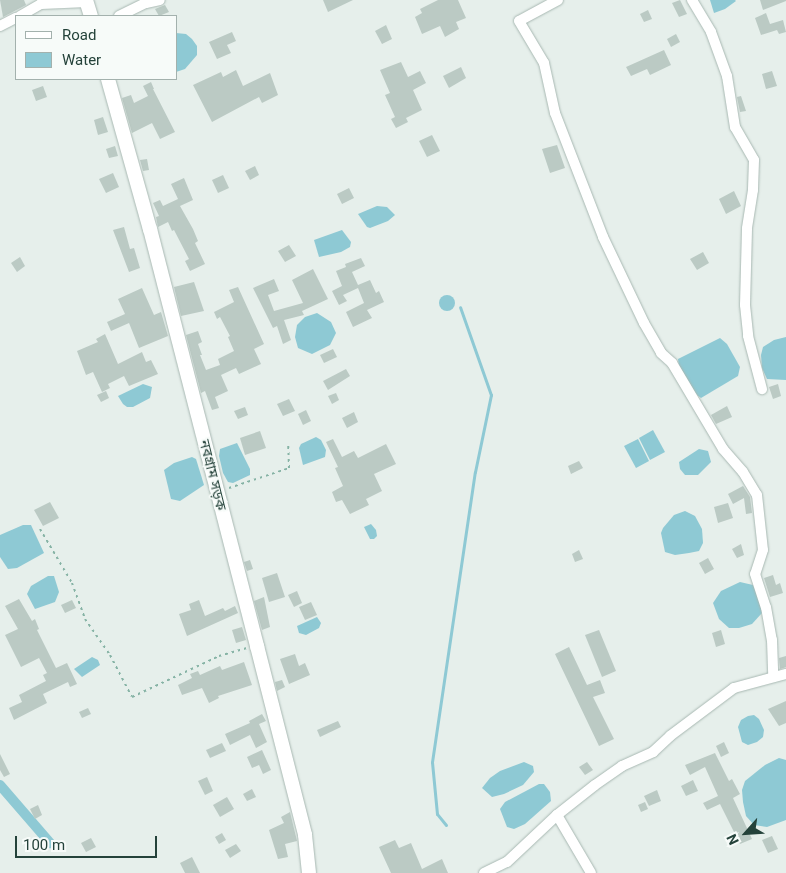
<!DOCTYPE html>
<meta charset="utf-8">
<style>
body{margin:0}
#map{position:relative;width:786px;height:873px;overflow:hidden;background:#e6efeb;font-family:Roboto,"Noto Sans Bengali",sans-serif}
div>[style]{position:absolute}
.water>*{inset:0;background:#8ec9d4}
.round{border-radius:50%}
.stream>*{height:3px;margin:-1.5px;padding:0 1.5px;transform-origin:1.5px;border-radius:1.5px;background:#8ec9d4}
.canal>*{height:10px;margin:-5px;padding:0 5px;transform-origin:5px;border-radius:5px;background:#8ec9d4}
.building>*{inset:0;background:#bbcac4}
.path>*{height:2px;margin-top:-1px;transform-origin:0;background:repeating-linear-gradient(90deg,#86b3a5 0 2.5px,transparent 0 6.5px)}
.roads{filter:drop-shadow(0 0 1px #a8b8b2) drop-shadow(0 0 1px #a8b8b2)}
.street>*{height:10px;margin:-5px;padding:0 5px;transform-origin:5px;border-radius:5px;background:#fff}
.secondary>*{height:14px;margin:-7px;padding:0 7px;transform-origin:7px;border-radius:7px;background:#fff}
span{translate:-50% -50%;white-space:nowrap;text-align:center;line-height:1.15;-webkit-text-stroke:4px #f7fbf9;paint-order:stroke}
.street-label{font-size:14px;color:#24423a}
.legend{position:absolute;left:15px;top:15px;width:162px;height:65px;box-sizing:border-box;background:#f7fbf9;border:1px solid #a3b1ad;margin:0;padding:6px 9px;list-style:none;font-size:15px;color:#24423a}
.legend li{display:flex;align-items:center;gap:10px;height:25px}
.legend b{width:25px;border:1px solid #a3b1ad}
.north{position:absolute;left:721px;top:808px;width:50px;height:50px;-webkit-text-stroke:4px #f7fbf9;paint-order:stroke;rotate:244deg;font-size:14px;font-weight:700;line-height:20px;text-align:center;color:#24423a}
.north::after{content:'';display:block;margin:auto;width:18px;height:22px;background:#24423a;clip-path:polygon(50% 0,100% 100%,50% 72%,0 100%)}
.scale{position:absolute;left:15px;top:836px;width:142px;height:22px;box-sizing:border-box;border:2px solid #24423a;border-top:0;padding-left:6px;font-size:15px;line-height:18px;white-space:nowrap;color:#24423a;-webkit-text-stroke:4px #f7fbf9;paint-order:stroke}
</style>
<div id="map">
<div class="water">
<div style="clip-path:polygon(710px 0,735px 0,736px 1px,725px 9px,714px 13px)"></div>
<div style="clip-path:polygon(176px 33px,186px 34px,192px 39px,197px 46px,197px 55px,185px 69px,176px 72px)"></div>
<div style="clip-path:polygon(377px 206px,387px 207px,395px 215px,388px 221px,370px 228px,367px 227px,358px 214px)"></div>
<div style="clip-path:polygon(342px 230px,351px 242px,350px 247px,341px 252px,319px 257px,314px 240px)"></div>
<div class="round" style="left:439px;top:295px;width:16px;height:16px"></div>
<div style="clip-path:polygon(317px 313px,331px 322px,336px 333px,330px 345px,312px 354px,298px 348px,295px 337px,297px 325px,305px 317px)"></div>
<div style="clip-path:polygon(786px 337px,786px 380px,767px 379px,762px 368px,761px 355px,763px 347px,774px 340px)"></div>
<div style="clip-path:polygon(720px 338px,727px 344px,740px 367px,738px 376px,701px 398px,694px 393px,679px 367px,678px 359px)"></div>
<div style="clip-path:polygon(143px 384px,152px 387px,150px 398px,133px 407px,127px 407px,123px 404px,118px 396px)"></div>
<div style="clip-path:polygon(653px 430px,665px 452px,650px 460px,639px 438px)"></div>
<div style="clip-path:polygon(316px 437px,321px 440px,326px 450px,325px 457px,303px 465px,299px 448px,301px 444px)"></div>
<div style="clip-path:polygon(638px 439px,649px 461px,636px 468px,624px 446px)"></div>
<div style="clip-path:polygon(237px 443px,250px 469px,250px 475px,233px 483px,228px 482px,223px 473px,219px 456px,220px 449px)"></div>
<div style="clip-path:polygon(699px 449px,708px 451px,711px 462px,698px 475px,685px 475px,680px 469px,679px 462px)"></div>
<div style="clip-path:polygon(192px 457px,196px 459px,204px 485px,180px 501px,171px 499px,164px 470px,174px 463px)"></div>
<div style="clip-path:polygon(685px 511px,695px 516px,702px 529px,703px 543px,699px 551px,689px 553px,675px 555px,665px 552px,661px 533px,663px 528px,674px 515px)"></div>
<div style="clip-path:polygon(371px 524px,376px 530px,377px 536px,374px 539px,370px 539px,364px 527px)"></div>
<div style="clip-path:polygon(23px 525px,31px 525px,44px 553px,17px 568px,8px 569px,0 557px,0 535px)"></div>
<div style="clip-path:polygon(48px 576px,54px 576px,59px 592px,55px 602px,35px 609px,27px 594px,31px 586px)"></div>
<div style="clip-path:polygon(740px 582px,753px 585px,759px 597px,762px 613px,752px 624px,739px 628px,729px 628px,719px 619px,713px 603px,721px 591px)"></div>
<div style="clip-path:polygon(317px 617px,321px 623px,319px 628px,306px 635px,299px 633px,297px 626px)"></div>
<div style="clip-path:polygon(92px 657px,98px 660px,100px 665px,82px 677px,74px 669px)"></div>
<div style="clip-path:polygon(754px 715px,759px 719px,764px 730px,763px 737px,757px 742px,748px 745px,742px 742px,738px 727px,741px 720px,748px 716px)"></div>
<div style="clip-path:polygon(779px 758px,786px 760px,786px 820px,767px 827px,754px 825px,746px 816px,743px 802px,742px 790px,745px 781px,765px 765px)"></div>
<div style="clip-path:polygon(524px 762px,533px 766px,534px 772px,523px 785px,504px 794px,492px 797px,482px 788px,490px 778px,500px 771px)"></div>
<div style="clip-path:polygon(539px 784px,544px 784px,550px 792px,551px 801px,525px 824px,514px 829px,507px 827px,500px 809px,505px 802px)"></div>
</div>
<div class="stream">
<div style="left:446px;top:825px;width:14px;rotate:-129deg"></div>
<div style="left:437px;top:814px;width:52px;rotate:-95.5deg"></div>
<div style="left:432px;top:762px;width:293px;rotate:-81.6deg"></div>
<div style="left:475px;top:472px;width:79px;rotate:-78.3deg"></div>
<div style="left:491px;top:395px;width:93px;rotate:-109.4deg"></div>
</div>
<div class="canal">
<div style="left:0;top:785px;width:77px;rotate:49.2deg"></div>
</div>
<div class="building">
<div style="clip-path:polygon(0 0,24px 0,26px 5px,3px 17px)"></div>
<div style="clip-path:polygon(323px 0,353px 0,328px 12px)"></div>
<div style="clip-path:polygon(438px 0,458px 0,466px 18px,456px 22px,459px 29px,445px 37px,440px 26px,422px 34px,415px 17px,422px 13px,420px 9px)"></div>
<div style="clip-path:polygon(680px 0,687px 14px,679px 17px,672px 3px)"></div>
<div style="clip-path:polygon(760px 0,786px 0,786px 1px,763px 10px)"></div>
<div style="clip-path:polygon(165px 5px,169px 12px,159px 16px,155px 9px)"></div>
<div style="clip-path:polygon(648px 10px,652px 19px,644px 22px,640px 14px)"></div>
<div style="clip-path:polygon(766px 13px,770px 24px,783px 20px,786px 32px,779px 34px,777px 30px,761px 35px,755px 18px)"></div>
<div style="clip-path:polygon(386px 25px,392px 39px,382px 44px,375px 31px)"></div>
<div style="clip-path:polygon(232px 32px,236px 41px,227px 45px,231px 53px,217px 59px,209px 42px)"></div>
<div style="clip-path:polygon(676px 34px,680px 42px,671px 47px,667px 39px)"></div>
<div style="clip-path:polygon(664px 50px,671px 65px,650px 75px,647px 69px,631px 76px,626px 67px)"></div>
<div style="clip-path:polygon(401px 62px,408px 77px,420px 71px,426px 83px,413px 90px,422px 110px,406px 118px,408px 122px,396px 128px,391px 119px,395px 117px,385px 95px,390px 93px,380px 70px)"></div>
<div style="clip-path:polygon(461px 67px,466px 78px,449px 88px,443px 76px)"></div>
<div style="clip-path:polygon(236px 70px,243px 86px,270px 73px,278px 95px,262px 103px,259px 97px,212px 122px,193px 85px,221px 72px,223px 77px)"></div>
<div style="clip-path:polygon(772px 71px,777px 86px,766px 89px,762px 74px)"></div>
<div style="clip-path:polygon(151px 82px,154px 89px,153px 89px,175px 132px,160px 139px,152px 123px,132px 133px,122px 98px,131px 95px,134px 103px,148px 96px,143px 86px)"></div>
<div style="clip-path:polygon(43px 86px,47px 97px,36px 101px,32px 90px)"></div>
<div style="clip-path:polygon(741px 96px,746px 111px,740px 112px,737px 97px)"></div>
<div style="clip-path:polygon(103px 117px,108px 132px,98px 135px,94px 120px)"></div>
<div style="clip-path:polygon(432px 135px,440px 151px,427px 157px,419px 141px)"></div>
<div style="clip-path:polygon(557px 145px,565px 168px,550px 173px,542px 149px)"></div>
<div style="clip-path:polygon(115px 146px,118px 156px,109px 158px,106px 149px)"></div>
<div style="clip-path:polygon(147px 159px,149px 170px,143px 171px,140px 160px)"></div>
<div style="clip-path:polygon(255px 166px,259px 175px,250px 180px,245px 171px)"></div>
<div style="clip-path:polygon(113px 173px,119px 187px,106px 193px,99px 179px)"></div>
<div style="clip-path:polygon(223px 175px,229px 188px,218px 193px,212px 180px)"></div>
<div style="clip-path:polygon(184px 178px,193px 200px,180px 206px,193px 229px,198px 241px,195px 243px,205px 264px,190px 271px,185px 261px,189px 259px,174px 230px,172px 231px,168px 222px,158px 227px,156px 217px,159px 216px,153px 203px,160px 200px,163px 206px,178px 199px,171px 184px)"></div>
<div style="clip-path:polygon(349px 188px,354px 198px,342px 204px,337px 194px)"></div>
<div style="clip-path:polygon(734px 191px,741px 206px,726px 214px,719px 199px)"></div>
<div style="clip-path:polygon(124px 227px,130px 249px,134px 248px,140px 268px,129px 272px,113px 230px)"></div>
<div style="clip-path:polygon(289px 245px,296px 256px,285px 262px,278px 251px)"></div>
<div style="clip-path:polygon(703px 252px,709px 263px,697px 270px,690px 259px)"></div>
<div style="clip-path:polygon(20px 257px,25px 266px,17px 272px,11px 263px)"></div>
<div style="clip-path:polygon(361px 258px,365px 266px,352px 272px,358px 285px,370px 280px,376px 293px,379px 291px,384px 302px,367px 310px,372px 318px,353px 327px,346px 312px,364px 303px,358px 288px,343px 295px,347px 301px,339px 305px,332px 291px,342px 286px,336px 271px,346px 267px,345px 264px)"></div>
<div style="clip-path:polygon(313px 269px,328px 299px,302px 311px,304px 315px,284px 320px,291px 340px,283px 344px,277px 326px,273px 328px,253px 288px,274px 279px,279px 291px,268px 295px,274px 311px,303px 303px,292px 280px)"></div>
<div style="clip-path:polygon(194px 282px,204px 311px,181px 316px,174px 287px)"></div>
<div style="clip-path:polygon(238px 287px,264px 344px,254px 349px,261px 364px,239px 374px,236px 368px,221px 375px,228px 391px,215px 397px,219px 408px,212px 410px,205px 391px,201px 393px,186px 335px,198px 331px,202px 342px,198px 344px,202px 355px,200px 355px,206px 370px,220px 365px,218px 359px,234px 351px,228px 337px,230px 336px,220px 317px,217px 319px,214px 312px,234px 302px,229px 290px)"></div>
<div style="clip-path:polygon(142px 288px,154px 315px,161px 312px,168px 336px,139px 348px,129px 323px,111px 331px,107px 322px,125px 314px,118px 299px)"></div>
<div style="clip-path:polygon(105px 334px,118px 364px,142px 352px,146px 362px,151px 360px,158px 374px,129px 386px,124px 376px,108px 384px,110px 388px,102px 392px,93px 372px,86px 375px,77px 351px,98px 342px,96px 339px)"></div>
<div style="clip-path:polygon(333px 349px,337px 357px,324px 363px,320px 355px)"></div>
<div style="clip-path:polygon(346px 369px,350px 376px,328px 390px,323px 381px)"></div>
<div style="clip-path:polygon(778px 384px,781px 396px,773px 399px,769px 387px)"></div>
<div style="clip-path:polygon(106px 391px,109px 398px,101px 402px,97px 395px)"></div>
<div style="clip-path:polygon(336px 393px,339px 400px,332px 404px,328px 396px)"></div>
<div style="clip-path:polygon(289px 399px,295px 411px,283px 416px,277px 404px)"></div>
<div style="clip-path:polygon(727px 406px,732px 417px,716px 424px,711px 415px)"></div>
<div style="clip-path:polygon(245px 407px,248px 415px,238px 419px,234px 411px)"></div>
<div style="clip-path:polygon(306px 410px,311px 421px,303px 425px,298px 414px)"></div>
<div style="clip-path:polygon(354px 412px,358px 422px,347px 428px,342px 418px)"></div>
<div style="clip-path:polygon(260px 431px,266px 448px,245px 455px,240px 438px)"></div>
<div style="clip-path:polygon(333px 439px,342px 457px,354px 451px,358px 458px,386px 444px,396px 464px,374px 474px,382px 491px,366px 499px,369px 505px,350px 514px,342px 500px,336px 502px,332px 492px,343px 486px,335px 468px,338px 467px,326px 442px)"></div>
<div style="clip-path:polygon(579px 461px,583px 468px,571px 474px,568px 466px)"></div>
<div style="clip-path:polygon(743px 486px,750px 497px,752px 513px,746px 514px,744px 498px,733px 504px,728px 494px)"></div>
<div style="clip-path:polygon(50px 502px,59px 518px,43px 526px,34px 510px)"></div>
<div style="clip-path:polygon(728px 503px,733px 518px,718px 523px,714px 507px)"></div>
<div style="clip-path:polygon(741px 544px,744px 555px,737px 558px,732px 549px)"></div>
<div style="clip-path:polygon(579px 550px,583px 559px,575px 562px,572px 554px)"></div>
<div style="clip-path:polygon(708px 558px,714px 569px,705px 574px,699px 563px)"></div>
<div style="clip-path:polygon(250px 560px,253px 569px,247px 571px,244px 562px)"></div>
<div style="clip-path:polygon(277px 573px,285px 597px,269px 602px,262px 578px)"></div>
<div style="clip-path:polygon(773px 575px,776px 585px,780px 583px,783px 593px,770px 597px,764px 578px)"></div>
<div style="clip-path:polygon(297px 591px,302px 603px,294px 607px,288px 595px)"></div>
<div style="clip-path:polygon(264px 597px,270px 627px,262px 630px,254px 601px)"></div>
<div style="clip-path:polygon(19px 599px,32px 621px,35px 619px,39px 629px,37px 630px,56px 668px,67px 663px,77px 684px,70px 687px,68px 682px,43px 694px,47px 703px,14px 720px,9px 708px,22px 702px,19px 695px,46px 681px,43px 675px,47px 673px,39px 658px,21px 667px,5px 635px,18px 629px,5px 606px)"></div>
<div style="clip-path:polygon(72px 600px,76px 608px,65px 613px,61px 605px)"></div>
<div style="clip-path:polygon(199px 600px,205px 616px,223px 608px,225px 611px,235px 606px,238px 613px,187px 636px,179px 614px,191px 610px,189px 604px)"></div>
<div style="clip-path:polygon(311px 602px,317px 615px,305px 620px,299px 607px)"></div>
<div style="clip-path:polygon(242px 627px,246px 640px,236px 643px,232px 630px)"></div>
<div style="clip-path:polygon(599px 630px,616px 671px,602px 677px,585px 635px)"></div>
<div style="clip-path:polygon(721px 630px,725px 644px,716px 647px,712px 633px)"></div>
<div style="clip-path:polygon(569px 647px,587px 685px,600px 680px,605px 693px,593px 697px,614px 739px,599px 746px,555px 654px)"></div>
<div style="clip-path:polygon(295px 654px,299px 666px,305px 663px,310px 675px,289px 684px,280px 659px)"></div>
<div style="clip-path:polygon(786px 656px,786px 667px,780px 669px,779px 658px)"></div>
<div style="clip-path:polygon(244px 662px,252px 685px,218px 696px,219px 698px,209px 703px,202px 688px,182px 695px,178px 685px,192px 678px,190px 674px,198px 671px,200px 675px,220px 666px,222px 670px)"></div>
<div style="clip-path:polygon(282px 680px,285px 687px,277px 691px,275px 682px)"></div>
<div style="clip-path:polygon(786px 701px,786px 723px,779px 726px,768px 709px)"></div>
<div style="clip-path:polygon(88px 708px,91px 714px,82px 718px,79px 712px)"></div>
<div style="clip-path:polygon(262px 714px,266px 721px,259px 724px,267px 742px,256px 748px,250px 735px,230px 745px,225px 734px,250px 723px,249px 721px)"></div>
<div style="clip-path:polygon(338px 721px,341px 727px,320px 737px,317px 730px)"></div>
<div style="clip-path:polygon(724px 742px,729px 753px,721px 757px,716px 746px)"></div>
<div style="clip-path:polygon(222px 743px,226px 751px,210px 758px,206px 750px)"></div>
<div style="clip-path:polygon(262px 750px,271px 770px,263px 774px,259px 765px,252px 768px,247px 757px)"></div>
<div style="clip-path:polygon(715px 753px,729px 781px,732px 779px,740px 794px,733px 798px,752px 839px,740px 844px,720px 804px,707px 810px,703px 803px,718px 796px,705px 767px,690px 775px,685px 765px)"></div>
<div style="clip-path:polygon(0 754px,10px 774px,4px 777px,0 770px)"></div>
<div style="clip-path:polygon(587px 762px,593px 770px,585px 775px,579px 767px)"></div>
<div style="clip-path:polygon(207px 777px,213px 791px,205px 795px,198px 781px)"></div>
<div style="clip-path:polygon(693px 780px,698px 791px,686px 796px,681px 786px)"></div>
<div style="clip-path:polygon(252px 789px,256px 797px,247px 801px,243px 794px)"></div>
<div style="clip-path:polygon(657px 790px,661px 801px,649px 806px,644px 796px)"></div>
<div style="clip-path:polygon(227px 797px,234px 809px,220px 817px,213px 805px)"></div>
<div style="clip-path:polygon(645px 802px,648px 809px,641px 812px,638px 805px)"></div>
<div style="clip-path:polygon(38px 805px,42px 815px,35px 819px,30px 809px)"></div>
<div style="clip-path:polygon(290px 812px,297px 841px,285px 844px,288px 857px,278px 859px,269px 830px,284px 823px,281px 817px)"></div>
<div style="clip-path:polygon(222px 833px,226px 840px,219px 844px,215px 837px)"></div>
<div style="clip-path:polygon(772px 836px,778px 849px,768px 853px,762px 840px)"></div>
<div style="clip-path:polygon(91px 838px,96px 847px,86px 852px,81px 843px)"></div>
<div style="clip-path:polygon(395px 840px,399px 848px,411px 843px,422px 869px,442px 859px,448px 873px,391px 873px,379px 847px)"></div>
<div style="clip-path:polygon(236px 844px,241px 851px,230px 858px,225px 850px)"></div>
<div style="clip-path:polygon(192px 857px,200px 873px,185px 873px,180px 863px)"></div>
</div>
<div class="path">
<div style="left:229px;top:488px;width:63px;rotate:-18.4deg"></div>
<div style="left:289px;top:468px;width:23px;rotate:-92deg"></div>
<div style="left:40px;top:529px;width:63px;rotate:59.3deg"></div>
<div style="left:72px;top:583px;width:38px;rotate:70deg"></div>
<div style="left:85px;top:619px;width:44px;rotate:55.2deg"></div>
<div style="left:110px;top:655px;width:47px;rotate:62.4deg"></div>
<div style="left:132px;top:697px;width:96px;rotate:-25.2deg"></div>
<div style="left:219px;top:656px;width:29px;rotate:-16deg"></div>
</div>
<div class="roads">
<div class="street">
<div style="left:558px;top:0;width:44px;rotate:151.7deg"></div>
<div style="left:519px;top:21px;width:49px;rotate:59.2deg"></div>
<div style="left:544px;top:63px;width:51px;rotate:77.6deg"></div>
<div style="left:555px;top:113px;width:133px;rotate:68.8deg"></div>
<div style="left:603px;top:237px;width:95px;rotate:64.5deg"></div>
<div style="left:644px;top:323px;width:34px;rotate:60deg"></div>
<div style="left:661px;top:353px;width:15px;rotate:42deg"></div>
<div style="left:672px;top:363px;width:100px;rotate:59.3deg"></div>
<div style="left:723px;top:449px;width:30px;rotate:49deg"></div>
<div style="left:743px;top:472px;width:27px;rotate:59deg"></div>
<div style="left:757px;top:495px;width:55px;rotate:83.8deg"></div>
<div style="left:763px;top:550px;width:25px;rotate:108deg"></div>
<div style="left:755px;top:574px;width:35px;rotate:72deg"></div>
<div style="left:766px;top:607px;width:34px;rotate:80deg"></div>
<div style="left:772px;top:640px;width:37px;rotate:88deg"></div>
<div style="left:692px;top:0;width:37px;rotate:59deg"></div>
<div style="left:711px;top:32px;width:47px;rotate:70deg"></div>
<div style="left:727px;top:76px;width:52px;rotate:81.1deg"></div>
<div style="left:735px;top:127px;width:38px;rotate:60deg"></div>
<div style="left:754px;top:160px;width:30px;rotate:92deg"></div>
<div style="left:753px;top:190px;width:39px;rotate:99deg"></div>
<div style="left:747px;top:229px;width:76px;rotate:91.5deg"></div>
<div style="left:745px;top:305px;width:31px;rotate:84deg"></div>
<div style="left:748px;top:336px;width:55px;rotate:75.2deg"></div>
<div style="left:20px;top:16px;width:24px;rotate:-30deg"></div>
<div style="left:41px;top:4px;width:46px;rotate:-2.5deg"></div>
<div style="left:119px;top:16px;width:30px;rotate:-26deg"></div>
<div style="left:146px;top:3px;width:14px;rotate:-12deg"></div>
<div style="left:0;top:26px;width:18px;rotate:-27deg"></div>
<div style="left:557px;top:815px;width:67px;rotate:59.6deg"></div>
<div style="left:484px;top:873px;width:25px;rotate:-26deg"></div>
<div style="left:507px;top:862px;width:69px;rotate:-43.2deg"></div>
<div style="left:557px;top:815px;width:48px;rotate:-38.3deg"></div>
<div style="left:595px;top:785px;width:33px;rotate:-35deg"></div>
<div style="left:622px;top:766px;width:34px;rotate:-24deg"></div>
<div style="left:653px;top:752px;width:23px;rotate:-43deg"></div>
<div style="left:670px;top:736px;width:80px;rotate:-36.9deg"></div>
<div style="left:734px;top:688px;width:54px;rotate:-15.1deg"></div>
</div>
<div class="secondary">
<div style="left:86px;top:0;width:17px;rotate:73deg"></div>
<div style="left:108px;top:79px;width:156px;rotate:74.4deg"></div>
<div style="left:150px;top:229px;width:431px;rotate:75.6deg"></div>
<div style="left:257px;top:646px;width:195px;rotate:75.7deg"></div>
<div style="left:305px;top:835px;width:38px;rotate:84deg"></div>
</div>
</div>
<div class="street-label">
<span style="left:213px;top:475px;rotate:76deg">নবগ্রাম সড়ক</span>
</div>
<ul class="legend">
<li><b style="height:6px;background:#fff"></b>Road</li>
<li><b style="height:14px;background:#8ec9d4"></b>Water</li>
</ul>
<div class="north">N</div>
<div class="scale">100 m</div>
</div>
